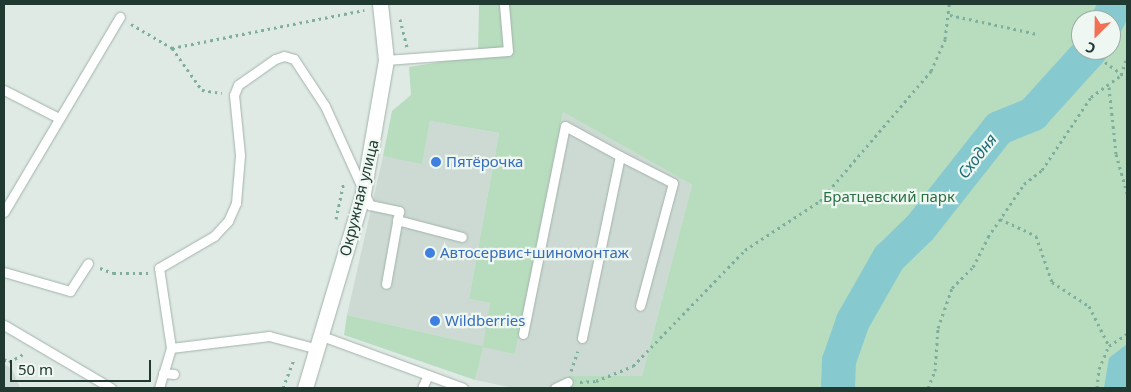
<!DOCTYPE html>
<meta charset="utf-8">
<style>
body{margin:0}
#map{position:relative;width:1131px;height:392px;overflow:hidden;background:#dfeae4;font-family:"Noto Sans",sans-serif}
div>[style]{position:absolute}
.built>*{inset:0;background:#cddad3}
.green>*{inset:0;background:#b7dcbe}
.water>*{inset:0;background:#86cad0}
.river>*{height:34px;margin:-17px;padding:0 17px;transform-origin:17px;border-radius:17px;background:#86cad0}
.path>*{height:3px;margin-top:-1.5px;transform-origin:0;background:repeating-linear-gradient(90deg,#7fae9c 0 2.5px,transparent 0 6.5px)}
.roads{filter:drop-shadow(0 0 1px #a2b2ab) drop-shadow(0 0 1px #a2b2ab)}
.lane>*{height:9px;margin:-4.5px;padding:0 4.5px;transform-origin:4.5px;border-radius:4.5px;background:#fff}
.street>*{height:15px;margin:-7.5px;padding:0 7.5px;transform-origin:7.5px;border-radius:7.5px;background:#fff}
.dots>*{width:14px;height:14px;translate:-50% -50%;box-sizing:border-box;border:2px solid #eff7f2;border-radius:50%}
span{translate:-50% -50%;white-space:nowrap;text-align:center;line-height:1.15;-webkit-text-stroke:4.5px #eff7f2;paint-order:stroke}
.shop-label{font-size:15px;color:#366cbe}
.left{translate:0 -50%;text-align:left}
.park-label{font-size:15px;color:#2a7141}
.street-label{font-size:15px;color:#203a31}
.water-label{font-size:16px;color:#1a6c75;font-style:italic}
.frame{position:absolute;inset:0;border:5px solid #203a31;pointer-events:none}
.north{position:absolute;left:1071px;top:10px;width:50px;height:50px;box-sizing:border-box;background:#eff7f2;border:1px solid #9caba5;border-radius:50%;rotate:203deg;font-size:14px;font-weight:700;line-height:20px;text-align:center;color:#203a31}
.north::after{content:'';display:block;margin:auto;width:18px;height:22px;background:#f27155;clip-path:polygon(50% 0,100% 100%,50% 72%,0 100%)}
.scale{position:absolute;left:10px;top:360px;width:141px;height:22px;box-sizing:border-box;border:2px solid #203a31;border-top:0;padding-left:6px;font-size:15px;line-height:18px;white-space:nowrap;color:#203a31;-webkit-text-stroke:4px #eff7f2;paint-order:stroke}
</style>
<div id="map">
<div class="built">
<div style="clip-path:polygon(563px 112px,692px 185px,642px 376px,568px 376px,561px 384px,541px 388px,514px 388px,475px 380px,483px 346px,347px 315px,383px 156px,422px 163px,430px 121px,499px 133px,469px 299px,490px 303px,484px 347px,515px 354px)"></div>
<div style="clip-path:polygon(4px 364px,12px 369px,20px 388px,4px 388px)"></div>
</div>
<div class="green">
<div style="clip-path:polygon(evenodd,479px 4px,1127px 4px,1127px 388px,541px 388px,561px 384px,568px 376px,642px 376px,692px 185px,563px 112px,515px 354px,483px 347px,475px 380px,344px 335px,347px 315px,483px 346px,490px 303px,469px 299px,499px 133px,430px 121px,422px 164px,383px 156px,392px 111px,411px 95px,409px 67px,478px 56px,479px 4px,1081px 20px,1111px 20px,1111px 50px,1081px 50px,1081px 20px)"></div>
</div>
<div class="water">
<div style="clip-path:polygon(1127px 344px,1127px 388px,1104px 388px,1109px 358px)"></div>
</div>
<div class="river">
<div style="left:1108px;top:20px;width:18px;rotate:-63deg"></div>
<div style="left:838px;top:388px;width:27px;rotate:-88deg"></div>
<div style="left:839px;top:361px;width:42px;rotate:-70.7deg"></div>
<div style="left:853px;top:321px;width:73px;rotate:-60.3deg"></div>
<div style="left:889px;top:258px;width:43px;rotate:-44.1deg"></div>
<div style="left:920px;top:228px;width:127px;rotate:-51.7deg"></div>
<div style="left:999px;top:128px;width:37px;rotate:-22deg"></div>
<div style="left:1033px;top:114px;width:86px;rotate:-47.8deg"></div>
</div>
<div class="path">
<div style="left:950px;top:15px;width:89px;rotate:12.3deg"></div>
<div style="left:400px;top:19px;width:29px;rotate:76deg"></div>
<div style="left:131px;top:24px;width:48px;rotate:30.3deg"></div>
<div style="left:172px;top:48px;width:196px;rotate:-11.2deg"></div>
<div style="left:172px;top:48px;width:52px;rotate:54.5deg"></div>
<div style="left:202px;top:90px;width:20px;rotate:9deg"></div>
<div style="left:1105px;top:62px;width:27px;rotate:36deg"></div>
<div style="left:1109px;top:87px;width:67px;rotate:84deg"></div>
<div style="left:1116px;top:154px;width:41px;rotate:74.2deg"></div>
<div style="left:336px;top:219px;width:39px;rotate:-78deg"></div>
<div style="left:1000px;top:219px;width:40px;rotate:25deg"></div>
<div style="left:1036px;top:236px;width:49px;rotate:70.8deg"></div>
<div style="left:1052px;top:282px;width:44px;rotate:33deg"></div>
<div style="left:1089px;top:306px;width:45px;rotate:63.4deg"></div>
<div style="left:100px;top:268px;width:14px;rotate:21deg"></div>
<div style="left:113px;top:273px;width:35px"></div>
<div style="left:4px;top:359px;width:6px;rotate:31deg"></div>
<div style="left:9px;top:362px;width:18px;rotate:-29deg"></div>
<div style="left:571px;top:371px;width:21px;rotate:-71deg"></div>
<div style="left:580px;top:382px;width:16px;rotate:-4deg"></div>
<div style="left:596px;top:381px;width:40px;rotate:-22deg"></div>
<div style="left:633px;top:366px;width:161px;rotate:-46deg"></div>
<div style="left:745px;top:250px;width:90px;rotate:-33.2deg"></div>
<div style="left:820px;top:201px;width:171px;rotate:-49.5deg"></div>
<div style="left:931px;top:71px;width:35px;rotate:-66deg"></div>
<div style="left:945px;top:39px;width:35px;rotate:-83deg"></div>
<div style="left:283px;top:388px;width:31px;rotate:-69deg"></div>
<div style="left:928px;top:388px;width:18px;rotate:-68deg"></div>
<div style="left:935px;top:371px;width:43px;rotate:-86deg"></div>
<div style="left:938px;top:328px;width:42px;rotate:-70.7deg"></div>
<div style="left:952px;top:288px;width:30px;rotate:-45deg"></div>
<div style="left:973px;top:267px;width:34px;rotate:-63deg"></div>
<div style="left:988px;top:237px;width:64px;rotate:-55.8deg"></div>
<div style="left:1024px;top:184px;width:23px;rotate:-38deg"></div>
<div style="left:1042px;top:170px;width:88px;rotate:-56.1deg"></div>
<div style="left:1091px;top:97px;width:37px;rotate:-36deg"></div>
<div style="left:1121px;top:75px;width:18px;rotate:-71deg"></div>
<div style="left:1097px;top:388px;width:19px;rotate:-84deg"></div>
<div style="left:1099px;top:369px;width:25px;rotate:-67deg"></div>
<div style="left:1109px;top:346px;width:22px;rotate:-34deg"></div>
</div>
<div class="roads">
<div class="lane">
<div style="left:386px;top:60px;width:122px;rotate:-4.2deg"></div>
<div style="left:508px;top:51px;width:47px;rotate:-94.9deg"></div>
<div style="left:4px;top:90px;width:62px;rotate:27deg"></div>
<div style="left:620px;top:156px;width:59px;rotate:27deg"></div>
<div style="left:673px;top:183px;width:127px;rotate:105deg"></div>
<div style="left:4px;top:212px;width:227px;rotate:-59.3deg"></div>
<div style="left:397px;top:220px;width:67px;rotate:14.7deg"></div>
<div style="left:4px;top:272px;width:69px;rotate:16.1deg"></div>
<div style="left:70px;top:291px;width:33px;rotate:-57deg"></div>
<div style="left:4px;top:325px;width:124px;rotate:30.5deg"></div>
<div style="left:523px;top:334px;width:212px;rotate:-78.6deg"></div>
<div style="left:565px;top:126px;width:63px;rotate:28.6deg"></div>
<div style="left:620px;top:156px;width:186px;rotate:101.8deg"></div>
<div style="left:322px;top:336px;width:150px;rotate:20.2deg"></div>
<div style="left:171px;top:348px;width:99px;rotate:-7deg"></div>
<div style="left:269px;top:336px;width:51px;rotate:14.9deg"></div>
<div style="left:163px;top:373px;width:11px;rotate:5deg"></div>
<div style="left:159px;top:388px;width:42px;rotate:-73.3deg"></div>
<div style="left:171px;top:348px;width:81px;rotate:-98.5deg"></div>
<div style="left:159px;top:268px;width:64px;rotate:-30.2deg"></div>
<div style="left:214px;top:236px;width:21px;rotate:-47deg"></div>
<div style="left:228px;top:221px;width:20px;rotate:-66deg"></div>
<div style="left:236px;top:203px;width:48px;rotate:-85.2deg"></div>
<div style="left:240px;top:155px;width:60px;rotate:-95.7deg"></div>
<div style="left:234px;top:95px;width:11px;rotate:-68deg"></div>
<div style="left:238px;top:85px;width:45px;rotate:-35.1deg"></div>
<div style="left:275px;top:59px;width:9px;rotate:-18deg"></div>
<div style="left:284px;top:56px;width:10px;rotate:17deg"></div>
<div style="left:294px;top:59px;width:56px;rotate:56.6deg"></div>
<div style="left:325px;top:106px;width:109px;rotate:65.6deg"></div>
<div style="left:370px;top:205px;width:30px;rotate:12deg"></div>
<div style="left:399px;top:211px;width:74px;rotate:100.1deg"></div>
<div style="left:422px;top:388px;width:14px;rotate:-65deg"></div>
<div style="left:555px;top:388px;width:14px;rotate:-25deg"></div>
</div>
<div class="street">
<div style="left:305px;top:388px;width:203px;rotate:-73.4deg"></div>
<div style="left:363px;top:193px;width:135px;rotate:-80.2deg"></div>
<div style="left:386px;top:60px;width:56px;rotate:-96.1deg"></div>
</div>
</div>
<div class="dots">
<div style="left:436px;top:162px;background:#3f7fe0"></div>
<div style="left:430px;top:253px;background:#3f7fe0"></div>
<div style="left:435px;top:321px;background:#3f7fe0"></div>
</div>
<div class="shop-label">
<span class="left" style="left:446px;top:162px">Пятёрочка</span>
<span class="left" style="left:440px;top:253px">Автосервис+шиномонтаж</span>
<span class="left" style="left:445px;top:321px">Wildberries</span>
</div>
<div class="park-label">
<span style="left:889px;top:197px">Братцевский парк</span>
</div>
<div class="street-label">
<span style="left:359px;top:198px;rotate:-76deg">Окружная улица</span>
</div>
<div class="water-label">
<span style="left:977px;top:156px;rotate:-52deg">Сходня</span>
</div>
<div class="frame"></div>
<div class="north">С</div>
<div class="scale">50 m</div>
</div>
